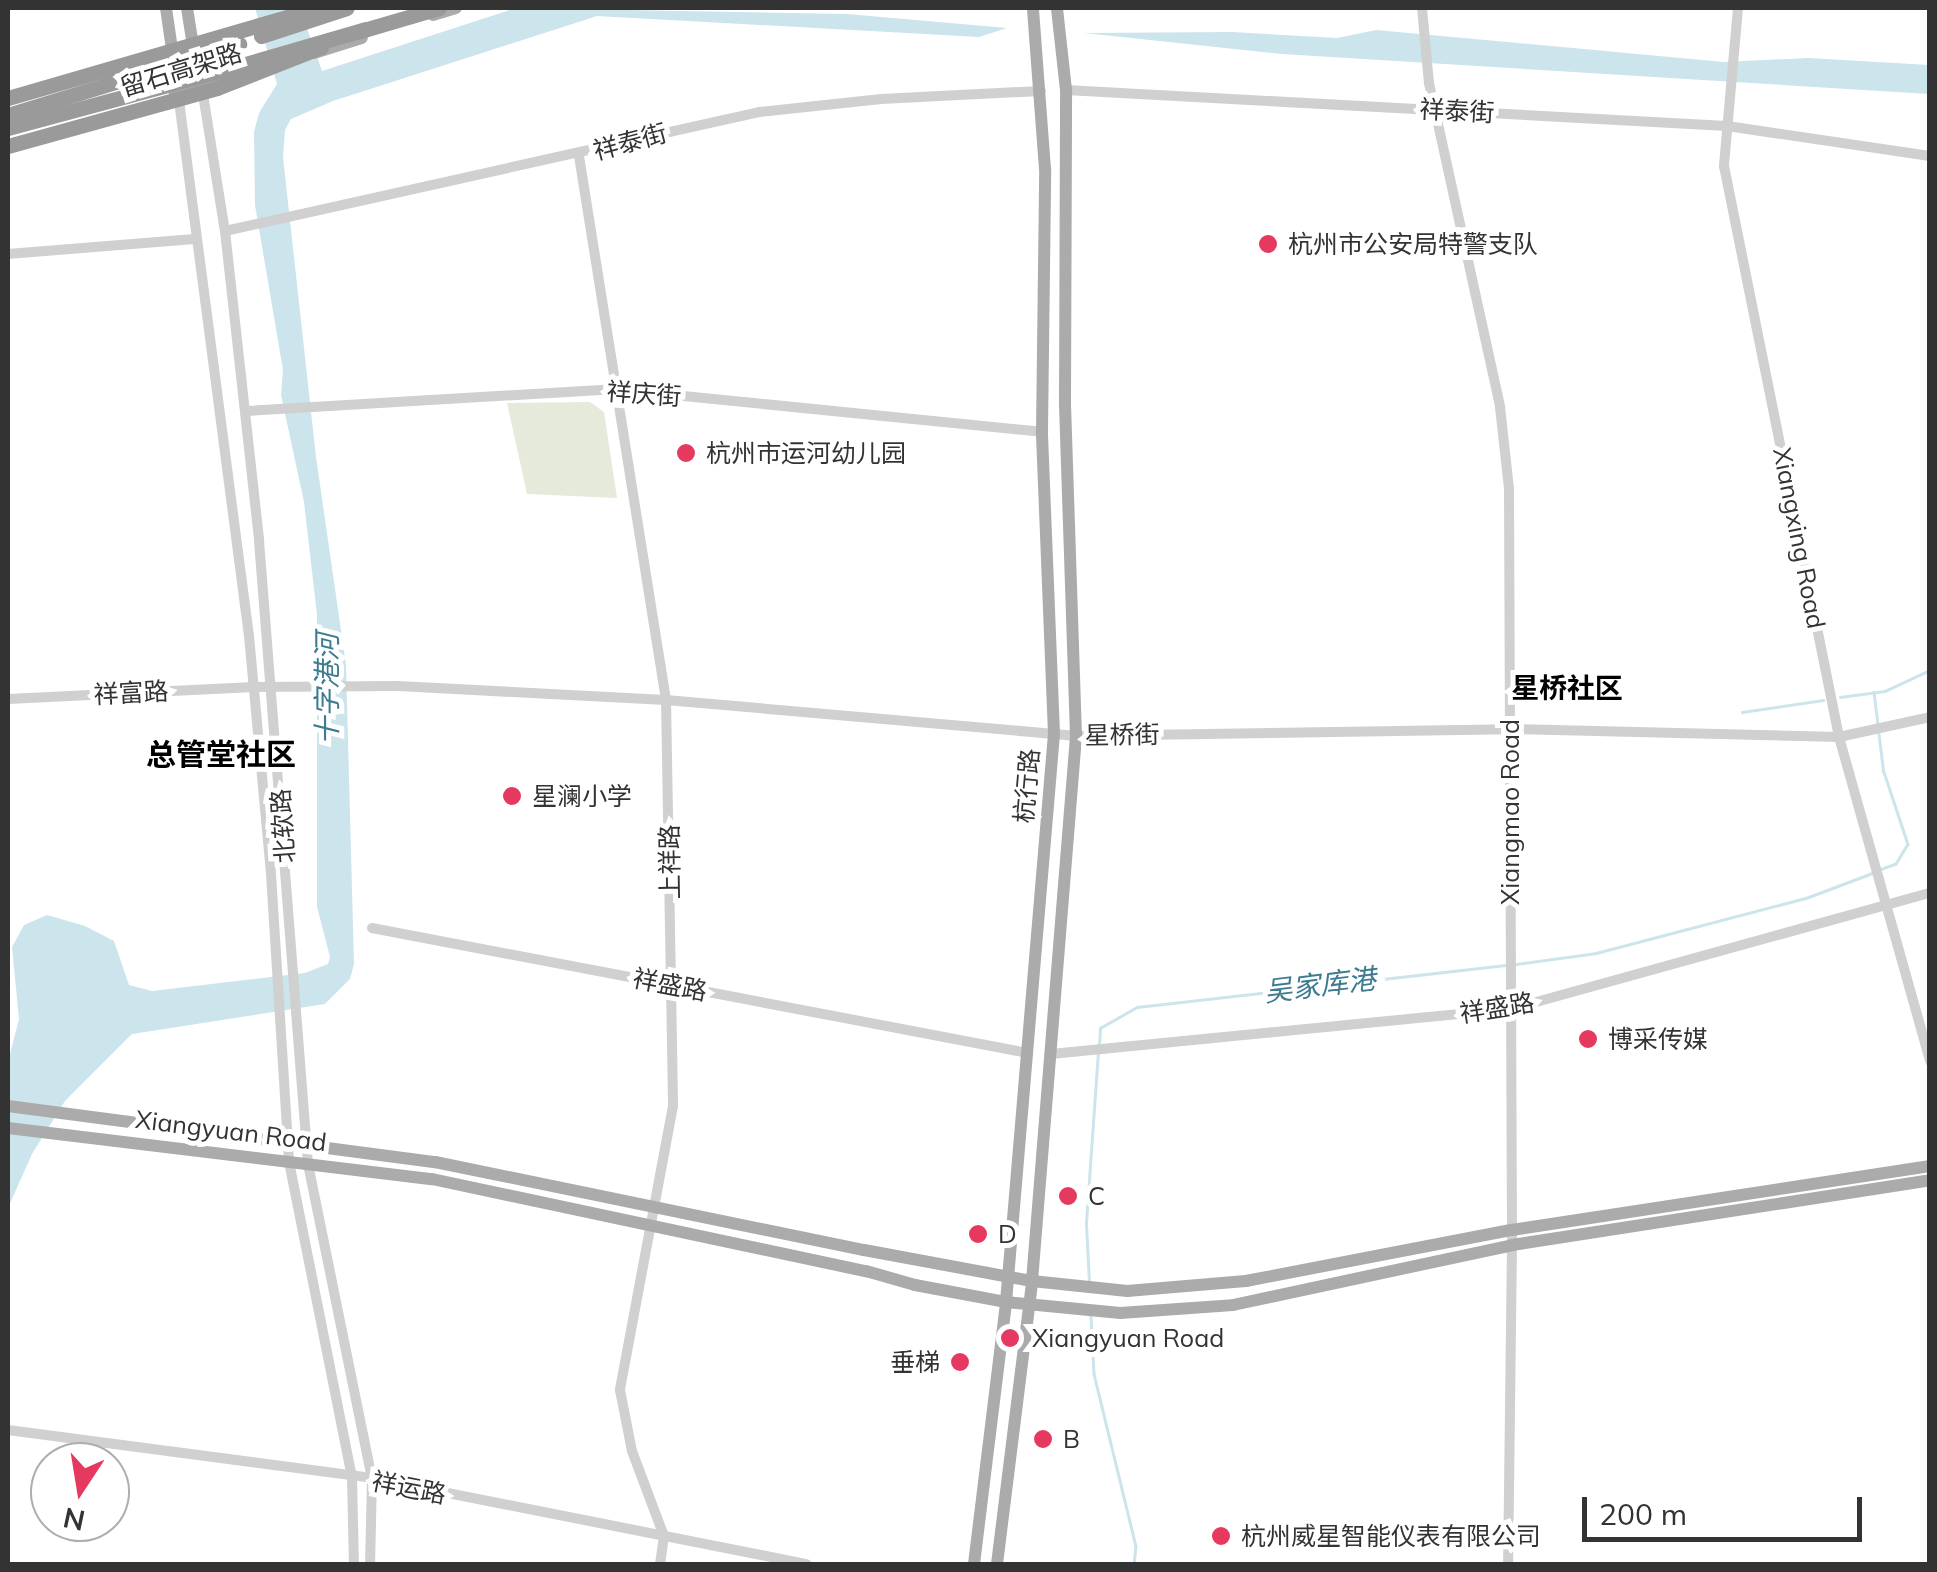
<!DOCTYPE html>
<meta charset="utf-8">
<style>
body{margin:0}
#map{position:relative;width:1937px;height:1572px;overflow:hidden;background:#fff;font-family:Mulish,"Noto Sans SC",sans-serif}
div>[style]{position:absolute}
.green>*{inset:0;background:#e5eadb}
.water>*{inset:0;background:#cce4ec}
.stream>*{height:2.5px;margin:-1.25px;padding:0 1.25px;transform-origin:1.25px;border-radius:1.25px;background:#cce4ec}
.minor>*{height:10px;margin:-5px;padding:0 5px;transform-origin:5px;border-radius:5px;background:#d0d0d0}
.major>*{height:12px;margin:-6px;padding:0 6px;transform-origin:6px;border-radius:6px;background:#ababab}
.highway>*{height:15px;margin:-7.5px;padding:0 7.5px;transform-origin:7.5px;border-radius:7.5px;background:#9a9a9a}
.highway-bridge>*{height:15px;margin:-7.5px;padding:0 7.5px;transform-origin:7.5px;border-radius:7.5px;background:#9a9a9a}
.dots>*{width:28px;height:28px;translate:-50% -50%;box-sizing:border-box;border:5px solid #fff;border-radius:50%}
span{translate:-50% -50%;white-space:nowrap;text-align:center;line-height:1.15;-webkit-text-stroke:10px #fff;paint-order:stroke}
.street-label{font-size:25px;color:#333}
.poi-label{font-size:25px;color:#333}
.left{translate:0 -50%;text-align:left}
.right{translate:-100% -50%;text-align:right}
.neighbourhood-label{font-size:28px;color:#000;font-weight:700}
.water-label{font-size:28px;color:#3d7c90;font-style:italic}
.quarter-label{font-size:30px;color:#000;font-weight:700}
.frame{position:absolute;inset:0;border:10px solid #333;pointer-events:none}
.north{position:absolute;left:30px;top:1442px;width:100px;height:100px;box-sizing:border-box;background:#fff;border:2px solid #adadad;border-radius:50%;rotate:192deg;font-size:28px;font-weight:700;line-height:40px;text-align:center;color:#333}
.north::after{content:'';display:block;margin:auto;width:35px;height:45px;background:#e63960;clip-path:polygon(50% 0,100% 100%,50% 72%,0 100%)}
.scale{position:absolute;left:1582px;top:1497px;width:280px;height:45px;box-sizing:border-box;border:5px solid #333;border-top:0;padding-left:12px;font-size:30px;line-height:35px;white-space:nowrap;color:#333;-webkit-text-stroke:8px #fff;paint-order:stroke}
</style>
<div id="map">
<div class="green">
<div style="clip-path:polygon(590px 402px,604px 412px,617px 498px,527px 494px,507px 403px)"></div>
</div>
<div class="water">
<div style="clip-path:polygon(255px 8px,300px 8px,322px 71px,516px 8px,847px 14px,1007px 28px,979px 37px,597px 16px,333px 101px,291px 119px,285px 130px,283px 157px,316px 457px,346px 665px,354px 964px,350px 979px,325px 1004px,132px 1034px,65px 1101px,32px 1154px,8px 1208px,8px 1062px,19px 1019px,12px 947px,24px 925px,47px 915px,85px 926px,114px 941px,129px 985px,152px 991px,305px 973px,328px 964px,330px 957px,317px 907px,317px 615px,304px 502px,281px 395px,283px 370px,255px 205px,254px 132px,259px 113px,277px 84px)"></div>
<div style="clip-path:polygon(1376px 30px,1724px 62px,1808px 58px,1929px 65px,1929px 94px,1282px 54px,1084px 33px,1232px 32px,1337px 38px)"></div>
</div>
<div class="stream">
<div style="left:1874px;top:692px;width:34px;rotate:83deg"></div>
<div style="left:1840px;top:697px;width:45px;rotate:-7.6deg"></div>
<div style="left:1885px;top:691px;width:50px;rotate:-25deg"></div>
<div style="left:1742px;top:712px;width:82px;rotate:-8.4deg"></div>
<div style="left:1879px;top:734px;width:38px;rotate:83deg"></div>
<div style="left:1884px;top:772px;width:76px;rotate:71.6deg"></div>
<div style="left:1908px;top:844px;width:23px;rotate:121deg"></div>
<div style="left:1896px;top:864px;width:15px;rotate:160deg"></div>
<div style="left:1516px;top:964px;width:81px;rotate:-7.8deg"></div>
<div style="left:1596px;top:953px;width:217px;rotate:-14.7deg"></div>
<div style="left:1806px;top:898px;width:74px;rotate:-20.6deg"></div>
<div style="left:1099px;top:1044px;width:16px;rotate:-86deg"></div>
<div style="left:1100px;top:1028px;width:43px;rotate:-29.6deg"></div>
<div style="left:1137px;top:1007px;width:373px;rotate:-6.5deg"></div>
<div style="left:1089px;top:1283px;width:60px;rotate:-92.9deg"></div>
<div style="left:1086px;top:1223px;width:171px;rotate:-86deg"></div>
<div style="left:1091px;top:1316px;width:58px;rotate:87deg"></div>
<div style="left:1094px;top:1374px;width:177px;rotate:76.3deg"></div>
<div style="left:1136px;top:1546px;width:18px;rotate:96deg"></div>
</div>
<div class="minor">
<div style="left:1422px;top:8px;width:75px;rotate:84.7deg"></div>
<div style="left:1429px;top:83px;width:332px;rotate:77.6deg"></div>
<div style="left:1500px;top:407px;width:82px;rotate:83.7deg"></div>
<div style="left:1509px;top:489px;width:756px;rotate:89.77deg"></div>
<div style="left:1512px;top:1245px;width:319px;rotate:90.7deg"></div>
<div style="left:1738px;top:8px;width:159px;rotate:95.1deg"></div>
<div style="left:1724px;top:166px;width:582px;rotate:78.61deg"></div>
<div style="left:1839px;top:737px;width:337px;rotate:74.3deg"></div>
<div style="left:202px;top:88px;width:145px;rotate:80.9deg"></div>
<div style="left:225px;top:231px;width:312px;rotate:83.7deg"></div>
<div style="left:259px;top:541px;width:625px;rotate:85.5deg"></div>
<div style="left:308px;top:1164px;width:320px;rotate:78.5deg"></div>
<div style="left:372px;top:1478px;width:86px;rotate:91.3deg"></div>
<div style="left:1066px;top:90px;width:662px;rotate:3.12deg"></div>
<div style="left:1727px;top:126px;width:205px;rotate:8.4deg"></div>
<div style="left:178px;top:93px;width:548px;rotate:82.55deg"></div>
<div style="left:249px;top:636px;width:239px;rotate:84.7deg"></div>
<div style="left:271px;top:874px;width:289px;rotate:86.4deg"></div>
<div style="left:289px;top:1162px;width:322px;rotate:78.7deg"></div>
<div style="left:352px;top:1478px;width:86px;rotate:88.7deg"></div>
<div style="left:579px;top:156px;width:551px;rotate:80.91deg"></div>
<div style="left:666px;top:700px;width:406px;rotate:89deg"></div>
<div style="left:673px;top:1106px;width:289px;rotate:100.6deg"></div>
<div style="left:620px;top:1390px;width:62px;rotate:78.9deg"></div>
<div style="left:632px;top:1451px;width:91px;rotate:69.4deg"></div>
<div style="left:664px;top:1536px;width:28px;rotate:98deg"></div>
<div style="left:225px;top:231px;width:547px;rotate:-12.56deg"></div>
<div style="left:759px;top:112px;width:123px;rotate:-6.1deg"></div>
<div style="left:881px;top:99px;width:160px;rotate:-2.9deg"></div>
<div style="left:8px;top:254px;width:187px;rotate:-4.6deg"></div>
<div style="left:246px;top:411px;width:368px;rotate:-3.4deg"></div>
<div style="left:613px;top:389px;width:431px;rotate:5.7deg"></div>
<div style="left:8px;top:699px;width:246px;rotate:-2.8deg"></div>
<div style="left:254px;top:687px;width:144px;rotate:-0.4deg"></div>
<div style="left:398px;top:686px;width:268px;rotate:3deg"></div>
<div style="left:666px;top:700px;width:412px;rotate:5deg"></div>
<div style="left:1076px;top:736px;width:433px;rotate:-0.9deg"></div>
<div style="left:1509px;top:729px;width:330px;rotate:1.4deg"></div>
<div style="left:1839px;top:737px;width:93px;rotate:-12.4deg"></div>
<div style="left:372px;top:928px;width:668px;rotate:10.79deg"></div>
<div style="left:1051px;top:1054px;width:462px;rotate:-5.6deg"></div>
<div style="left:1511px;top:1009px;width:435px;rotate:-15.5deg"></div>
<div style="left:8px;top:1430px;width:367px;rotate:7.5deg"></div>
<div style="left:372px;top:1478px;width:443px;rotate:11.2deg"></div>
</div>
<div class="major">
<div style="left:166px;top:8px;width:83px;rotate:81.7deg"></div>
<div style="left:187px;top:8px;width:45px;rotate:81deg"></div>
<div style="left:433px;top:15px;width:24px;rotate:-17deg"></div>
<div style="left:314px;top:53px;width:50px;rotate:-17.4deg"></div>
<div style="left:174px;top:91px;width:56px;rotate:-13.5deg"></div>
<div style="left:8px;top:1106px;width:431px;rotate:7.5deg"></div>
<div style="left:435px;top:1162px;width:438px;rotate:11.6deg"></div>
<div style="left:864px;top:1250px;width:171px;rotate:10.5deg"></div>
<div style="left:1032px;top:1281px;width:96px;rotate:6deg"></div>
<div style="left:1127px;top:1291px;width:119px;rotate:-4.8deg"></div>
<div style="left:1246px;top:1281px;width:271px;rotate:-10.9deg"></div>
<div style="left:1512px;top:1230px;width:423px;rotate:-8.7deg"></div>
<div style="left:8px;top:1128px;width:427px;rotate:6.9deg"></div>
<div style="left:432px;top:1179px;width:444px;rotate:12deg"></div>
<div style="left:866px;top:1271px;width:51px;rotate:15.9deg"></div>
<div style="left:915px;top:1285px;width:93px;rotate:10.6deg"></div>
<div style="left:1006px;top:1302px;width:115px;rotate:5.5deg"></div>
<div style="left:1120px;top:1313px;width:113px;rotate:-4deg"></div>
<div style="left:1233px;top:1305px;width:285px;rotate:-12.1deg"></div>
<div style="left:1512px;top:1245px;width:423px;rotate:-8.8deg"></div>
<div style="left:974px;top:1564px;width:264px;rotate:-83deg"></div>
<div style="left:1006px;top:1302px;width:570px;rotate:-85.17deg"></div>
<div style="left:1054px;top:734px;width:302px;rotate:-92.3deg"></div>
<div style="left:1042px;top:432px;width:263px;rotate:-89.3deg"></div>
<div style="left:1045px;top:169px;width:161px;rotate:-94.3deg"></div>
<div style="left:997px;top:1564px;width:285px;rotate:-82.9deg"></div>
<div style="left:1032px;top:1281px;width:547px;rotate:-85.38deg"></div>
<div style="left:1076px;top:736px;width:334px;rotate:-91.9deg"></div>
<div style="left:1065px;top:402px;width:312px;rotate:-89.8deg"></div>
<div style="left:1066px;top:90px;width:82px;rotate:-96.3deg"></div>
</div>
<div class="highway">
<div style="left:357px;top:32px;width:85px;rotate:-16.3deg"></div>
<div style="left:261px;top:36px;width:90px;rotate:-18deg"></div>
<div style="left:242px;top:65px;width:129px;rotate:-16.2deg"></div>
</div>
<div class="highway-bridge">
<div style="left:8px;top:98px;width:323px;rotate:-16.2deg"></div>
<div style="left:8px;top:115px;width:242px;rotate:-17.1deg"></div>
<div style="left:8px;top:128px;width:242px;rotate:-15.1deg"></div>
<div style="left:8px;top:146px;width:217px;rotate:-15.5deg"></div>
<div style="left:217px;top:88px;width:112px;rotate:-21.5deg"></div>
</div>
<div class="dots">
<div style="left:1268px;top:244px;background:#e63960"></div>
<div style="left:686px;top:453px;background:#e63960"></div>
<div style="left:512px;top:796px;background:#e63960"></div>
<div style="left:1588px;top:1039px;background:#e63960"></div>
<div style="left:1068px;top:1196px;background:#e63960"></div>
<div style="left:978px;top:1234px;background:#e63960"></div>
<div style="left:1010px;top:1338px;background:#e63960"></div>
<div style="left:960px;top:1362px;background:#e63960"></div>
<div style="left:1043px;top:1439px;background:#e63960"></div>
<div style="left:1221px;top:1536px;background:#e63960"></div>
</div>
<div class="street-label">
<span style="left:181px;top:70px;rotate:-17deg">留石高架路</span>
<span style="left:1457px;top:111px;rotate:3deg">祥泰街</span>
<span style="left:630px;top:142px;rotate:-15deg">祥泰街</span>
<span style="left:644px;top:394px;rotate:4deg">祥庆街</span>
<span style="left:1799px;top:538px;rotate:79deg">Xiangxing Road</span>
<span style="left:131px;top:693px;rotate:-3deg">祥富路</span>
<span style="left:1122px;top:735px;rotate:-1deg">星桥街</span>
<span style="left:1027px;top:786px;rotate:-85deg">杭行路</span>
<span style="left:1510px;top:812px;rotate:-90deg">Xiangmao Road</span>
<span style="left:283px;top:826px;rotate:-94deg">北软路</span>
<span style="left:670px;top:862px;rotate:-91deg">上祥路</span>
<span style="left:670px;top:985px;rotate:11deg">祥盛路</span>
<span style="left:1497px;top:1008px;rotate:-9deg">祥盛路</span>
<span style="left:231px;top:1131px;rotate:7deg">Xiangyuan Road</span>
<span style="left:409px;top:1488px;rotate:11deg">祥运路</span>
</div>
<div class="poi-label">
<span class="left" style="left:1288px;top:244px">杭州市公安局特警支队</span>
<span class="left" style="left:706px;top:453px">杭州市运河幼儿园</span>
<span class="left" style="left:532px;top:796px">星澜小学</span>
<span class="left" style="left:1608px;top:1039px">博采传媒</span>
<span class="left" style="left:1088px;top:1196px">C</span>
<span class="left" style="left:998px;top:1234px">D</span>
<span class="left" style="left:1032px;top:1338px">Xiangyuan Road</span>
<span class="right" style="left:940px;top:1362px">垂梯</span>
<span class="left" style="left:1063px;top:1439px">B</span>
<span class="left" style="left:1241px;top:1536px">杭州威星智能仪表有限公司</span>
</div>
<div class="neighbourhood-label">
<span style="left:1567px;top:688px">星桥社区</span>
</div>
<div class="water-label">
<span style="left:327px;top:689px;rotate:-90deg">十字港河</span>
<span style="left:1320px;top:985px;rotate:-7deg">吴家库港</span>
</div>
<div class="quarter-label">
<span style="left:221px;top:754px">总管堂社区</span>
</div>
<div class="frame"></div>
<div class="north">N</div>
<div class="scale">200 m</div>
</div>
